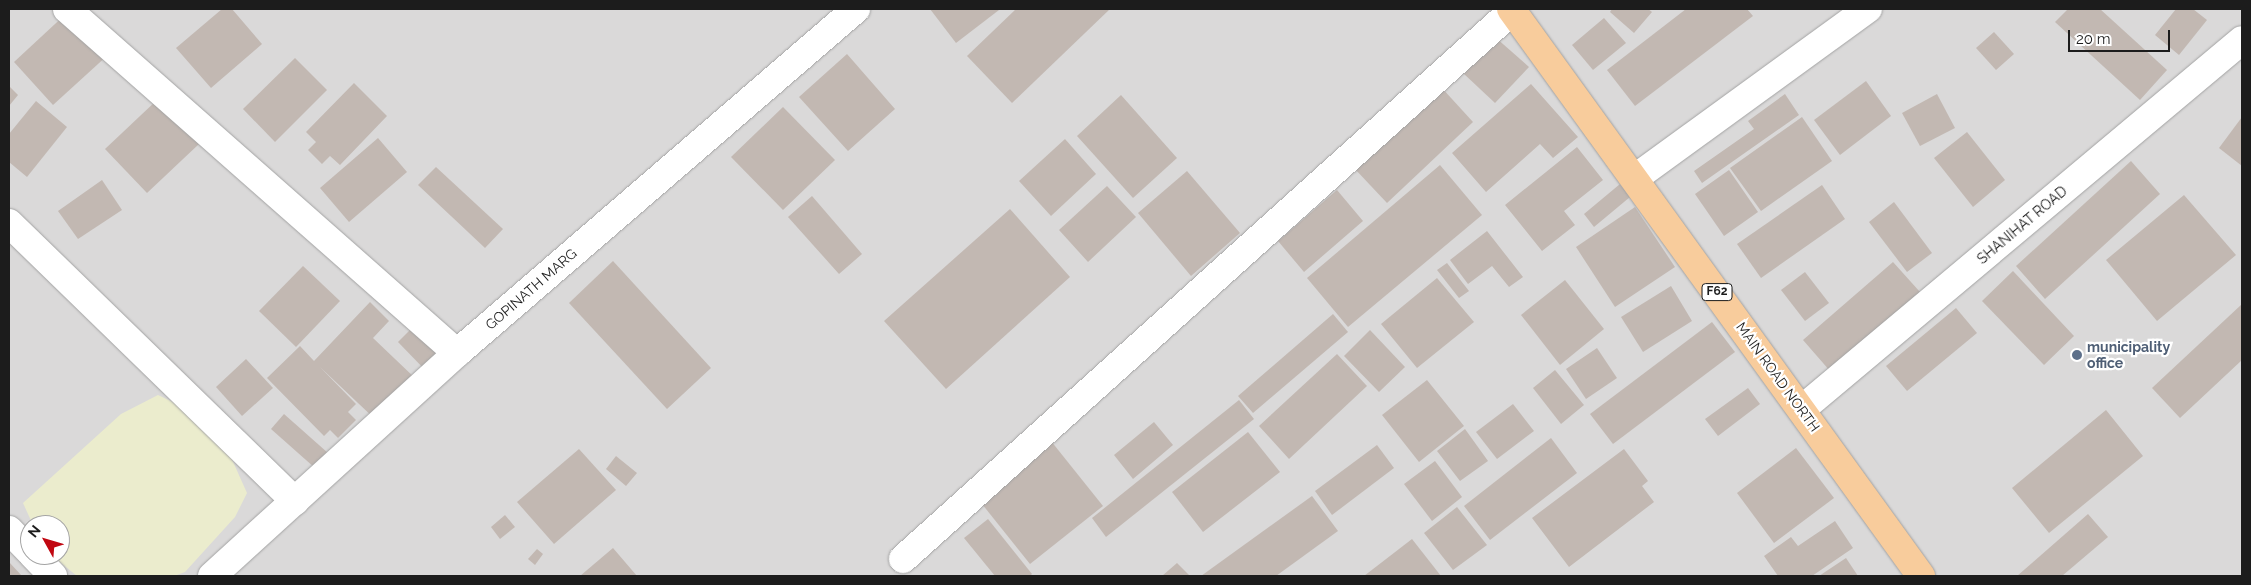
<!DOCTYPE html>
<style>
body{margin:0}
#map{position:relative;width:2251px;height:585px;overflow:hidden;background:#ede9e2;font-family:Raleway,sans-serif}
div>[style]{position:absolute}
.residential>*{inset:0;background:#dad9d9}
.farmland>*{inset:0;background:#ebeccd}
.building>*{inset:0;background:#c2b8b2}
.roads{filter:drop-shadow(0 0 1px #a3a3a3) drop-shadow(0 0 1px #a3a3a3)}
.minor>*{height:28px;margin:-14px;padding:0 14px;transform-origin:14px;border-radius:14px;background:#fff}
.tertiary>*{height:28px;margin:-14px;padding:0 14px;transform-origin:14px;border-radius:14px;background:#fff}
.primary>*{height:28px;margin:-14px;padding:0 14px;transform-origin:14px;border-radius:14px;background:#f8cc9c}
.dots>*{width:14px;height:14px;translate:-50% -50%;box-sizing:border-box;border:2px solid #fff;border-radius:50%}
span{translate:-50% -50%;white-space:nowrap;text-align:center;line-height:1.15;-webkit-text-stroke:4.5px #fff;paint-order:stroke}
.shield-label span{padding:1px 4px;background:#fff;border:1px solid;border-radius:4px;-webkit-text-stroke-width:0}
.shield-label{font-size:12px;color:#1c1c1c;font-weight:700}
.street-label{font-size:14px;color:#1c1c1c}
.service-label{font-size:14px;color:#4e5e75;font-weight:700}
.left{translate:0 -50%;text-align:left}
.frame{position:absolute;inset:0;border:10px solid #1c1c1c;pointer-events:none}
.north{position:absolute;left:20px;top:515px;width:50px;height:50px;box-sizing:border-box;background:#fff;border:1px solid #a4a4a4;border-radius:50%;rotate:309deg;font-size:14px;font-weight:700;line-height:20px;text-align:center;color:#1c1c1c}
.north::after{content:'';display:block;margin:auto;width:18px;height:22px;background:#c10711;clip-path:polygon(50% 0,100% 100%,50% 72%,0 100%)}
.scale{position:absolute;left:2068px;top:30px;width:102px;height:22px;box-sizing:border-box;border:2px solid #1c1c1c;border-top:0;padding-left:6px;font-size:15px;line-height:18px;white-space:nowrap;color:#1c1c1c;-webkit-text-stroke:4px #fff;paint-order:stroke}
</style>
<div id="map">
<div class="residential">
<div style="clip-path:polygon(evenodd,9px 9px,2242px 9px,2242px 576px,9px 576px,9px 9px,30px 525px,60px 525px,60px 555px,30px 555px,30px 525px)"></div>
</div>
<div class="farmland">
<div style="clip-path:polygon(158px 395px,181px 406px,230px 455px,247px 493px,235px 517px,185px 572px,174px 576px,77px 576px,51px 555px,60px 555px,60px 525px,33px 525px,23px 503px,121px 414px)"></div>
</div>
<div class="building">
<div style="clip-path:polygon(222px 9px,232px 9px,262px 44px,211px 88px,176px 48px)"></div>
<div style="clip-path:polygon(930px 9px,998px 9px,999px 10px,956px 43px)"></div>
<div style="clip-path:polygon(1016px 9px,1110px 9px,1012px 103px,967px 56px)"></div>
<div style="clip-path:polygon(1612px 9px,1648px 9px,1652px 12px,1634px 33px,1610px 12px)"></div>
<div style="clip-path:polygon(1686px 9px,1747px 9px,1753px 16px,1635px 106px,1607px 70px)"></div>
<div style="clip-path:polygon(2068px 9px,2100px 9px,2167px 70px,2140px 100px,2055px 22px)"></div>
<div style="clip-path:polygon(2176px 9px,2193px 9px,2207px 20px,2179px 55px,2155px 35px)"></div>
<div style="clip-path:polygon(69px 11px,109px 54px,53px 105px,14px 62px)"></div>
<div style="clip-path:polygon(1604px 18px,1626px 43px,1593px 70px,1572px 45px)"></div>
<div style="clip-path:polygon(1994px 32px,2014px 54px,1996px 70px,1976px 48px)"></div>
<div style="clip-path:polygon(1495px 37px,1529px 67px,1495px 103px,1463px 73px)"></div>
<div style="clip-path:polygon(847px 54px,895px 109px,848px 151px,799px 97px)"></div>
<div style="clip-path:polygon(295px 58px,327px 90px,275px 142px,243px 109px)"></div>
<div style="clip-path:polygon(1866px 81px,1891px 116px,1840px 155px,1814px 120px)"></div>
<div style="clip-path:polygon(354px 83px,387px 116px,340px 165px,330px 156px,322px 164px,308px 150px,316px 142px,306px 132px)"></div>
<div style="clip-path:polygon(1531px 84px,1578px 137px,1553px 158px,1540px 144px,1486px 192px,1452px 153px)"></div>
<div style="clip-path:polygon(9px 86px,18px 95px,9px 106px)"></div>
<div style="clip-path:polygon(1441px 87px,1473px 122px,1387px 203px,1354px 168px)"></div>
<div style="clip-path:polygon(1785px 94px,1799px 115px,1702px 183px,1694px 171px,1754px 129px,1748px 121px)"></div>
<div style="clip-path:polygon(1937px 94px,1955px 128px,1920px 146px,1902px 113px)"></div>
<div style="clip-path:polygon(1121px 95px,1177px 158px,1133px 198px,1077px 136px)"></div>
<div style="clip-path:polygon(157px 100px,199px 144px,147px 193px,105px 149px)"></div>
<div style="clip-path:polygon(36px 101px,67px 127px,27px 177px,9px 162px,9px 134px)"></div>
<div style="clip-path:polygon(783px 107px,835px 160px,783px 210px,731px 157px)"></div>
<div style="clip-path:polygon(1802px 117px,1832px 161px,1761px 211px,1730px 168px)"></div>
<div style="clip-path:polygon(2242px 117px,2242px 166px,2219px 148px)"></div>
<div style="clip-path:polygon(1967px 132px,2005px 180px,1973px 207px,1934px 158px)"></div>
<div style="clip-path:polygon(378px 138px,407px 172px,349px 222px,320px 188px)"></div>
<div style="clip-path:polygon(1065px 139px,1096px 174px,1051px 216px,1019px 181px)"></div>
<div style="clip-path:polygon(1577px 147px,1603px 180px,1564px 211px,1575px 225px,1542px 251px,1505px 205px)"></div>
<div style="clip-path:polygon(2131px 161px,2160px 194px,2045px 299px,2016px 266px)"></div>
<div style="clip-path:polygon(1440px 165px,1482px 215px,1348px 327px,1307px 278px)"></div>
<div style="clip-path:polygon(436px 167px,503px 229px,485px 248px,418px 185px)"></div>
<div style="clip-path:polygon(1729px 170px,1758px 212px,1724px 236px,1695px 194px)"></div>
<div style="clip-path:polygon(1187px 171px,1240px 233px,1191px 276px,1138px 213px)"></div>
<div style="clip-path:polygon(102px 180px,122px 210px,78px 239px,58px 211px)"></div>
<div style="clip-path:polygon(1620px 184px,1630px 197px,1594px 227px,1584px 214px)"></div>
<div style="clip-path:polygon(1822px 185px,1845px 219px,1761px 278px,1737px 244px)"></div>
<div style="clip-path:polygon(1107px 186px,1136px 217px,1088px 262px,1059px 230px)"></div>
<div style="clip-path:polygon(1337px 190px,1363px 221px,1304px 272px,1278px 241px)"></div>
<div style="clip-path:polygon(2184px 195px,2236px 255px,2157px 321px,2106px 260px)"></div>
<div style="clip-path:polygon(812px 196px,862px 254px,839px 274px,788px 217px)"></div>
<div style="clip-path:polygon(1894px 202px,1932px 253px,1907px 272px,1869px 222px)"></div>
<div style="clip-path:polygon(1635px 207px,1675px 267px,1615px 307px,1576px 247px)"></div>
<div style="clip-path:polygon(1010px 209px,1070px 277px,946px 389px,884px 321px)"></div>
<div style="clip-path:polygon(1487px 231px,1523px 277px,1509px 287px,1492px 266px,1468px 284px,1450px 260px)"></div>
<div style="clip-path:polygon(613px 261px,711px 368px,667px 409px,569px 303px)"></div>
<div style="clip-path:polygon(1893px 262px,1920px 292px,1830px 371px,1803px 340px)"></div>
<div style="clip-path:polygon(1447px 263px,1469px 291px,1459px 298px,1437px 270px)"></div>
<div style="clip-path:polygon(303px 266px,340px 301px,296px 347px,259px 311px)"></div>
<div style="clip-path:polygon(2013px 271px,2074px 336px,2044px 365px,1982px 301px)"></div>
<div style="clip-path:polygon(1805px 272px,1829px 303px,1805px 321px,1781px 290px)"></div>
<div style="clip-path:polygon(1437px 278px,1474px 322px,1417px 368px,1381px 324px)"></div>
<div style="clip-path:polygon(1565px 280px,1604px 329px,1560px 365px,1521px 315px)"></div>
<div style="clip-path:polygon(1671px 286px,1692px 321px,1643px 352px,1621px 317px)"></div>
<div style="clip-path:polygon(370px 302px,389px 321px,373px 338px,416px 379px,377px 421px,320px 367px,356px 404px,348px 412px,356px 420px,338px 438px,330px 430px,324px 436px,267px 378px,300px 346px,314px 361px)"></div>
<div style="clip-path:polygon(2242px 304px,2242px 360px,2180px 418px,2152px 388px)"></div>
<div style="clip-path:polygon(1956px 308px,1977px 333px,1907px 391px,1886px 366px)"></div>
<div style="clip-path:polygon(1333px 314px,1348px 332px,1253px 413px,1238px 396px)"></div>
<div style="clip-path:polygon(1712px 322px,1735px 352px,1613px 444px,1590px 414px)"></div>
<div style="clip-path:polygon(414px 326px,445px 357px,428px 373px,398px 342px)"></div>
<div style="clip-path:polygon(1370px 330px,1405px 367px,1379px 392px,1344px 356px)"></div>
<div style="clip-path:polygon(1597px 348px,1617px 378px,1586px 399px,1566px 369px)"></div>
<div style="clip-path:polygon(1337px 354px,1367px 386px,1289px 459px,1259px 426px)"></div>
<div style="clip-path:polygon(246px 359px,273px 388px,242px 416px,216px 387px)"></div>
<div style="clip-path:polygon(1555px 370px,1584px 405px,1561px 424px,1533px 388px)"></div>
<div style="clip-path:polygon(1427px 380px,1464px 426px,1419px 462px,1382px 415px)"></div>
<div style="clip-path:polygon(1748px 388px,1760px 404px,1718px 436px,1705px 419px)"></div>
<div style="clip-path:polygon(1239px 400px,1254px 419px,1106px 537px,1092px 518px)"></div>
<div style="clip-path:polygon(1513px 404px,1534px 431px,1497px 459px,1476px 432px)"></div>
<div style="clip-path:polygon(2106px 410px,2143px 456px,2049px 533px,2012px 488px)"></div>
<div style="clip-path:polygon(284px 414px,328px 453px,315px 468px,271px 429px)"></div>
<div style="clip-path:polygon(1154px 422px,1173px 445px,1133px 479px,1114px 455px)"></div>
<div style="clip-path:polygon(1465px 429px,1488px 461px,1460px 481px,1437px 451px)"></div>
<div style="clip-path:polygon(1248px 432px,1280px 472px,1203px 532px,1172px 492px)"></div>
<div style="clip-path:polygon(1551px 438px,1577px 473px,1490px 540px,1464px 506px)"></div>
<div style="clip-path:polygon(1051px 441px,1103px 506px,1030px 564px,978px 499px)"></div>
<div style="clip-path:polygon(1377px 445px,1394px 468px,1332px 515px,1315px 491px)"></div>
<div style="clip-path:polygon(1796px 448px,1834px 498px,1774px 543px,1737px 493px)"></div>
<div style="clip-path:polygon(579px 449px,616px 490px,554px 544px,517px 502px)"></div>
<div style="clip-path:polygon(1624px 449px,1648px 481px,1642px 486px,1654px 502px,1569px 567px,1532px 518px)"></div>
<div style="clip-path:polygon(616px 456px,637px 473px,626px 486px,606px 469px)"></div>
<div style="clip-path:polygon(1435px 461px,1462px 497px,1432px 521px,1404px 484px)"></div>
<div style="clip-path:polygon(1312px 496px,1338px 531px,1276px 576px,1201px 576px)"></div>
<div style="clip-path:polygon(1457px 507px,1487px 545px,1453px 570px,1424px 533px)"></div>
<div style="clip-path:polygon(2088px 514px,2108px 537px,2062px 576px,2017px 576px)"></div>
<div style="clip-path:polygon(505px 515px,515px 527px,500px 539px,491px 527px)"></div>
<div style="clip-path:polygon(988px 519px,1032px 574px,1030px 576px,995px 576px,964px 538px)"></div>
<div style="clip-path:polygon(1835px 521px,1853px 548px,1812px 576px,1778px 576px,1764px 556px,1791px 537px,1798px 546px)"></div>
<div style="clip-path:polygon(1412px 539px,1441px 576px,1364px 576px)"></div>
<div style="clip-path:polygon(613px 548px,637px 576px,580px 576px)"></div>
<div style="clip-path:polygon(537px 549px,543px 554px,535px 565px,528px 559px)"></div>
<div style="clip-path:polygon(1846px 558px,1858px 576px,1819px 576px)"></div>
<div style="clip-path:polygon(9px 562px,22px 576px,9px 576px)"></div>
<div style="clip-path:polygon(1177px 563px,1190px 576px,1162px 576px)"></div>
</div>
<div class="roads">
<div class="minor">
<div style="left:67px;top:9px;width:520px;rotate:41.41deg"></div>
<div style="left:1635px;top:178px;width:288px;rotate:-36deg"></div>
<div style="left:9px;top:223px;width:399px;rotate:44.2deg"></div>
<div style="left:9px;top:530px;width:30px;rotate:46deg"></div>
<div style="left:33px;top:555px;width:29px;rotate:46deg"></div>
<div style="left:903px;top:559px;width:819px;rotate:-41.98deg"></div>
<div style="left:212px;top:576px;width:331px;rotate:-42.3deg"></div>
<div style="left:457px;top:353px;width:527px;rotate:-40.77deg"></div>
</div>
<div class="tertiary">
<div style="left:1802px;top:409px;width:574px;rotate:-39.98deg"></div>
</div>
<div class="primary">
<div style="left:1511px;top:9px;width:700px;rotate:54.13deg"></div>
</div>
</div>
<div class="dots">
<div style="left:2077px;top:355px;background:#5c6f8a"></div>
</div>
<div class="shield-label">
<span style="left:1717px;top:292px">F62</span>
</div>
<div class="street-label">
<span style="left:2022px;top:225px;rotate:-40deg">SHANIHAT ROAD</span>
<span style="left:531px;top:289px;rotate:-41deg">GOPINATH MARG</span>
<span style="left:1778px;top:377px;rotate:54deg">MAIN ROAD NORTH</span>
</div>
<div class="service-label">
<span class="left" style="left:2087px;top:355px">municipality<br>office</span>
</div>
<div class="frame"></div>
<div class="north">N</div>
<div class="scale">20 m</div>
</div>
